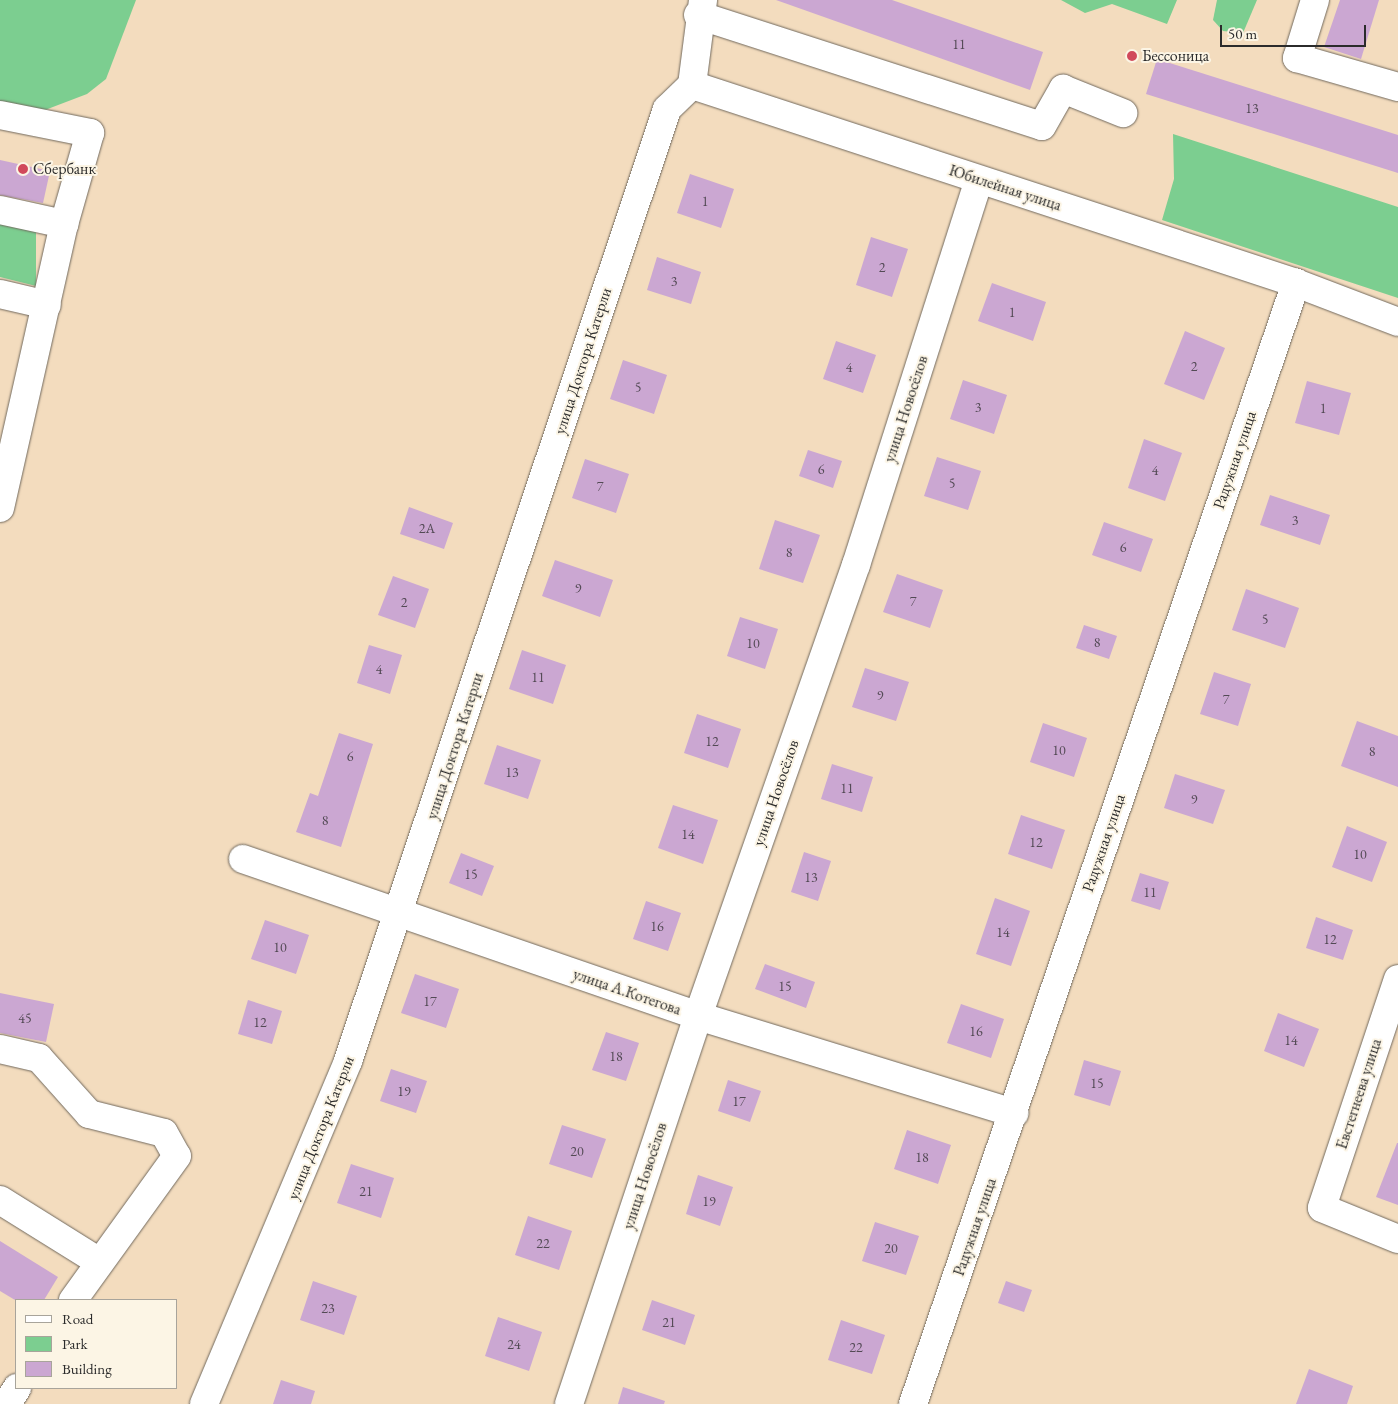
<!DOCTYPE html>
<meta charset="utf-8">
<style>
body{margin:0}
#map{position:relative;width:1398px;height:1404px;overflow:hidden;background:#f3dcbe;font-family:"EB Garamond",serif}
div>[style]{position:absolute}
.green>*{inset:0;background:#7cce90}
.building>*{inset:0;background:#cba7d2}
.roads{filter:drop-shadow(0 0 1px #71695e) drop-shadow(0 0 1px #71695e)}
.minor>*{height:28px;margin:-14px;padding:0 14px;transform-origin:14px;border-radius:14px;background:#fff}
.dots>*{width:14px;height:14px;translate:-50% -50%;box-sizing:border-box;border:2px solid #fcf5e5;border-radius:50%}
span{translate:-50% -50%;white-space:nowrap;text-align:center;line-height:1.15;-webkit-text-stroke:4px #fcf5e5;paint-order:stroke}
.number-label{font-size:14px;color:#534a55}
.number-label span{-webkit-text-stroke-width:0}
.poi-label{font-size:16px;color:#2b2b2b}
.left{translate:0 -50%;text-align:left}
.street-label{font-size:16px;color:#2b2b2b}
.legend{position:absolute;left:15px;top:1299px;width:162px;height:90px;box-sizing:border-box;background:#fcf5e5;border:1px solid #a8a49b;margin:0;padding:6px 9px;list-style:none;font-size:15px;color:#2b2b2b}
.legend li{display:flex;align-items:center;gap:10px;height:25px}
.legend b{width:25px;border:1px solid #a8a49b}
.scale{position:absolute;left:1220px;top:25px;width:146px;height:22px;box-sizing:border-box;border:2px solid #2b2b2b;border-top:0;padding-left:6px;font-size:15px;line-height:18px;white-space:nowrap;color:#2b2b2b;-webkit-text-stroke:4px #fcf5e5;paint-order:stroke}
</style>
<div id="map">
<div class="green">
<div style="clip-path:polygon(0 0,136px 0,106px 79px,87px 94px,45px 110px,0 106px)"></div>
<div style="clip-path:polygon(1061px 0,1177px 0,1167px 24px,1112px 4px,1085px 13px)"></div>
<div style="clip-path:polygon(1217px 0,1257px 0,1243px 33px,1223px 31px,1213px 20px)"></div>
<div style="clip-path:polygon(1173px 134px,1398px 207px,1398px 298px,1162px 220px,1174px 179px)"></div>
<div style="clip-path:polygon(0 222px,36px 231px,36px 286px,0 277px)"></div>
</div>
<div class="building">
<div style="clip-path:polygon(776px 0,892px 0,1043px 52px,1030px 90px)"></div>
<div style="clip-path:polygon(1340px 0,1379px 0,1361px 59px,1324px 47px)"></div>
<div style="clip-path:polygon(1157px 59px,1398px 135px,1398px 173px,1146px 94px)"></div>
<div style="clip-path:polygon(0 160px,50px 171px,43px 203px,0 195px)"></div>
<div style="clip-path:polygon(690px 174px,734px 189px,721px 228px,677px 213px)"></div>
<div style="clip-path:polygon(871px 237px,908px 249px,892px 297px,856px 285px)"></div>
<div style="clip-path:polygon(657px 257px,701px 272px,691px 304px,647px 290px)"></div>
<div style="clip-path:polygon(992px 283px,1046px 302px,1033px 341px,978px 321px)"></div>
<div style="clip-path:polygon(1185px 331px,1225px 348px,1204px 400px,1164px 384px)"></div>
<div style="clip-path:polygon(836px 341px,876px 355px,863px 393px,823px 379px)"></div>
<div style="clip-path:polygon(623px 360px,667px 375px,654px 414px,610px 399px)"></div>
<div style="clip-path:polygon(963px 380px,1007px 395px,994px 434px,950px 419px)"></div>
<div style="clip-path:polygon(1307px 381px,1351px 393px,1339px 435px,1295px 423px)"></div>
<div style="clip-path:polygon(1144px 439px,1182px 453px,1165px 501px,1128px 488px)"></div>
<div style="clip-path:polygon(808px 450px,842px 461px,833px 488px,799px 476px)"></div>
<div style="clip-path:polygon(937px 457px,981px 471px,968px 510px,924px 496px)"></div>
<div style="clip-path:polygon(585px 459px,629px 474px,616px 513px,572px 498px)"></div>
<div style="clip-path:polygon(1270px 495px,1330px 515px,1320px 545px,1260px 525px)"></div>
<div style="clip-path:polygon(409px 507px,453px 523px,444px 549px,400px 534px)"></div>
<div style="clip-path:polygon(775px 520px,820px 535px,803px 583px,759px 569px)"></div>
<div style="clip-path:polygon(1104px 522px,1153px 539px,1141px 572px,1092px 555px)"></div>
<div style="clip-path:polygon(555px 560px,613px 580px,600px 617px,542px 596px)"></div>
<div style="clip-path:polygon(897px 574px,943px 590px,930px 628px,883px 612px)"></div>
<div style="clip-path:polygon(393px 576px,429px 589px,415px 628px,378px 615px)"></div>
<div style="clip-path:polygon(1246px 589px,1299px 608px,1285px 648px,1232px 630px)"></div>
<div style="clip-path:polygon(740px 617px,778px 629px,765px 669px,727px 656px)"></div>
<div style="clip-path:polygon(1084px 625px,1117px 636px,1109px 659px,1076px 648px)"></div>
<div style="clip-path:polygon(369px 645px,402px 655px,390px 694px,357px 683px)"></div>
<div style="clip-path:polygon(522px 650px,566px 665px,553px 704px,509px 689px)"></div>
<div style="clip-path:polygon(865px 668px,909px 682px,896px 721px,852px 707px)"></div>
<div style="clip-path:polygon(1214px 672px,1251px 684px,1238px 726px,1200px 714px)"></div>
<div style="clip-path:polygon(697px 714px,741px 729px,728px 768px,684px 753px)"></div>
<div style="clip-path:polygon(1357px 721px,1398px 736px,1398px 787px,1341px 766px)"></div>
<div style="clip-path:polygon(1043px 723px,1087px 738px,1074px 777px,1030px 762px)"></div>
<div style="clip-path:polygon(339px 733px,373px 744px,341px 847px,296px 832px,310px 793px,318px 796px)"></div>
<div style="clip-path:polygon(497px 745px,541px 760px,528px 799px,484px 784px)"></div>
<div style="clip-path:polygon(832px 764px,873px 777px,862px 812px,821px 799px)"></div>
<div style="clip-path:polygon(1175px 774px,1225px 790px,1213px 824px,1164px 808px)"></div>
<div style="clip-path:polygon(673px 805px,718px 820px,703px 864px,658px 848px)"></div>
<div style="clip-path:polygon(1021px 815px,1065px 830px,1052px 869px,1008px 854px)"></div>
<div style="clip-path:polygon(1347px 826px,1387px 842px,1372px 882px,1332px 867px)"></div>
<div style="clip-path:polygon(804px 852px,831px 861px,818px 901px,791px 892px)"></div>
<div style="clip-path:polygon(461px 853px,494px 866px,482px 896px,449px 883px)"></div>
<div style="clip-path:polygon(1140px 873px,1169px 882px,1160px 910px,1131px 901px)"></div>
<div style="clip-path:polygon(995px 898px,1030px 911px,1011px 966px,976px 954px)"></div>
<div style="clip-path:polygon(646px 901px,681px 913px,668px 951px,633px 939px)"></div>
<div style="clip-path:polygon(1316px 917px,1353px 930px,1343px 960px,1306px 948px)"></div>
<div style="clip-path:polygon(265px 920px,309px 935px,296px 974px,251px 959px)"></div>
<div style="clip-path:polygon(765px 964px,815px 982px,806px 1008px,755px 989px)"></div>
<div style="clip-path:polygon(415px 974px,459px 989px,446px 1028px,401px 1013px)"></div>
<div style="clip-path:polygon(0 993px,54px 1004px,46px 1042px,0 1033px)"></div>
<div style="clip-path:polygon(248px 1000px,282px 1011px,272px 1044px,238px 1034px)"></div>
<div style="clip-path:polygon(961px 1004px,1004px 1019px,991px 1058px,947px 1043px)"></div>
<div style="clip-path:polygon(1278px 1013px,1319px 1029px,1304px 1067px,1264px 1051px)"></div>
<div style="clip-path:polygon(606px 1032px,639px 1043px,626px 1081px,592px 1070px)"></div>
<div style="clip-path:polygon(1084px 1060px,1121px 1071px,1110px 1106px,1074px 1095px)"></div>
<div style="clip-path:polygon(391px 1069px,427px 1081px,416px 1113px,380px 1101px)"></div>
<div style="clip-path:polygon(728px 1080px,761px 1091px,750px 1122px,718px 1111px)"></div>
<div style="clip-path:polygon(562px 1125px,606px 1139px,592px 1178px,549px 1164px)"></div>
<div style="clip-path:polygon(907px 1130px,951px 1145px,938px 1184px,894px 1169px)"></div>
<div style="clip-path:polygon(1397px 1143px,1398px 1143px,1398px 1205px,1376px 1197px)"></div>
<div style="clip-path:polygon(351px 1164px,394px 1178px,381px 1218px,337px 1203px)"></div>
<div style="clip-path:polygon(698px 1175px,733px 1187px,720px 1226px,686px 1214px)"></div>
<div style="clip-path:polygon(528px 1216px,572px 1231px,559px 1270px,515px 1255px)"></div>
<div style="clip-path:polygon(875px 1222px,919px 1236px,906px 1275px,862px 1261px)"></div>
<div style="clip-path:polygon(0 1241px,58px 1277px,44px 1300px,15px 1300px,0 1291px)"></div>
<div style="clip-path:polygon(313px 1281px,357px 1296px,344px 1335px,300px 1320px)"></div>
<div style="clip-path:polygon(1006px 1281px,1032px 1290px,1024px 1312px,998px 1303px)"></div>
<div style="clip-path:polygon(652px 1300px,695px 1315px,685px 1345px,642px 1330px)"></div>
<div style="clip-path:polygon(498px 1317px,542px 1332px,529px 1371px,485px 1356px)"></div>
<div style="clip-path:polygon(841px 1320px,885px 1335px,872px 1374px,828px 1360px)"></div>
<div style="clip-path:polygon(1309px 1369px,1353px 1386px,1347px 1404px,1296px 1404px)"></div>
<div style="clip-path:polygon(281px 1380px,315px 1391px,311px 1404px,273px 1404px)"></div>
<div style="clip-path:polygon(623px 1387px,665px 1401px,664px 1404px,618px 1404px)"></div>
</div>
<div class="roads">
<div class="minor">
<div style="left:1315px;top:0;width:61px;rotate:107.2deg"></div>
<div style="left:1297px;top:58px;width:105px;rotate:16deg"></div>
<div style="left:698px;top:15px;width:361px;rotate:17.9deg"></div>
<div style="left:1042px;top:126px;width:43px;rotate:-60.4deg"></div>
<div style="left:1063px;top:89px;width:65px;rotate:21.8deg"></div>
<div style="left:692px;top:85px;width:636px;rotate:18.15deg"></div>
<div style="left:1296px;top:283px;width:109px;rotate:20.9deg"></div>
<div style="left:692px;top:85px;width:86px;rotate:-82.6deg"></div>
<div style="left:0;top:115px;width:92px;rotate:11.3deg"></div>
<div style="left:90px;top:133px;width:95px;rotate:105.9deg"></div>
<div style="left:64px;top:224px;width:291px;rotate:102.7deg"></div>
<div style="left:0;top:210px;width:66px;rotate:12.3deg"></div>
<div style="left:0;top:294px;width:48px;rotate:13.2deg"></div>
<div style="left:243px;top:859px;width:481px;rotate:19deg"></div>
<div style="left:698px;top:1016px;width:331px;rotate:17.1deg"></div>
<div style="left:1398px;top:979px;width:241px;rotate:108.4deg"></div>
<div style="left:1322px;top:1208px;width:82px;rotate:22.2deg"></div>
<div style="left:0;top:1049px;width:40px;rotate:13deg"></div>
<div style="left:39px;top:1058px;width:75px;rotate:48.2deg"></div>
<div style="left:89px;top:1114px;width:77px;rotate:14.2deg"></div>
<div style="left:164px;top:1133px;width:26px;rotate:61deg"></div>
<div style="left:177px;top:1156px;width:178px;rotate:125.8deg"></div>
<div style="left:0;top:1200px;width:115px;rotate:31.9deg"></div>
<div style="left:7px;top:1404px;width:19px;rotate:-58deg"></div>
<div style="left:204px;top:1404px;width:372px;rotate:-67.2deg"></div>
<div style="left:348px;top:1061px;width:1004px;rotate:-71.47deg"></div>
<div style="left:667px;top:109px;width:35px;rotate:-44deg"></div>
<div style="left:569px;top:1404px;width:409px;rotate:-71.6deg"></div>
<div style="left:698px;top:1016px;width:478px;rotate:-70.7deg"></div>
<div style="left:856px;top:565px;width:404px;rotate:-72.3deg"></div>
<div style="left:913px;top:1404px;width:1185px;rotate:-71.14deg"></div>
</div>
</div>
<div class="dots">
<div style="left:1132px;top:56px;background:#d1495b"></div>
<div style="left:23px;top:169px;background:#d1495b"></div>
</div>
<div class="number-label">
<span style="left:959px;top:44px">11</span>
<span style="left:1252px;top:108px">13</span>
<span style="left:705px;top:201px">1</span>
<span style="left:882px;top:267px">2</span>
<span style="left:674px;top:281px">3</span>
<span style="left:1012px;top:312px">1</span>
<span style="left:1194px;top:366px">2</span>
<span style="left:849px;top:367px">4</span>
<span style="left:638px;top:387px">5</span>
<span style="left:978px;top:407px">3</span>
<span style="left:1323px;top:408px">1</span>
<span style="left:821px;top:469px">6</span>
<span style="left:1155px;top:470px">4</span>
<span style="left:952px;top:483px">5</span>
<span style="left:600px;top:486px">7</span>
<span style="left:1295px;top:520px">3</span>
<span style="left:427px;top:528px">2А</span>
<span style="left:1123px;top:547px">6</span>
<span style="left:789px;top:552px">8</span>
<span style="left:578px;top:588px">9</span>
<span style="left:913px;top:601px">7</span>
<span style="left:404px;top:602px">2</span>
<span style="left:1265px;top:619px">5</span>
<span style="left:1097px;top:642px">8</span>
<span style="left:753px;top:643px">10</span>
<span style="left:379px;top:669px">4</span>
<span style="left:538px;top:677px">11</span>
<span style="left:880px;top:695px">9</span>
<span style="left:1226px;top:699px">7</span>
<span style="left:712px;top:741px">12</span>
<span style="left:1059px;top:750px">10</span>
<span style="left:1372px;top:751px">8</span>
<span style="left:350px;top:756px">6</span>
<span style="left:512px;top:772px">13</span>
<span style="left:847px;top:788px">11</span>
<span style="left:1194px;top:799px">9</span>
<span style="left:325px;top:820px">8</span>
<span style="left:688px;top:834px">14</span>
<span style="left:1036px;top:842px">12</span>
<span style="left:1360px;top:854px">10</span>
<span style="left:471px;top:874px">15</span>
<span style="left:811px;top:877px">13</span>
<span style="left:1150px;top:892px">11</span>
<span style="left:657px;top:926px">16</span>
<span style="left:1003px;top:932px">14</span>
<span style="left:1330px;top:939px">12</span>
<span style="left:280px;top:947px">10</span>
<span style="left:785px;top:986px">15</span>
<span style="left:430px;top:1001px">17</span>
<span style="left:25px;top:1018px">45</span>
<span style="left:260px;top:1022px">12</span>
<span style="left:976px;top:1031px">16</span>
<span style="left:1291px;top:1040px">14</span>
<span style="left:616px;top:1056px">18</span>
<span style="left:1097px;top:1083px">15</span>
<span style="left:404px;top:1091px">19</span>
<span style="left:739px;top:1101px">17</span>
<span style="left:577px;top:1151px">20</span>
<span style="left:922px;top:1157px">18</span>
<span style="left:366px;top:1191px">21</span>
<span style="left:709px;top:1201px">19</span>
<span style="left:543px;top:1243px">22</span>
<span style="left:891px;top:1248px">20</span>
<span style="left:328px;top:1308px">23</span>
<span style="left:669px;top:1322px">21</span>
<span style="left:514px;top:1344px">24</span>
<span style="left:856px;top:1347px">22</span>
</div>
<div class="poi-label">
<span class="left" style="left:1142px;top:56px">Бессоница</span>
<span class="left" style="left:33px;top:169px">Сбербанк</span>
</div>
<div class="street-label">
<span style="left:1005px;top:188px;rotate:18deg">Юбилейная улица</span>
<span style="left:583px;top:361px;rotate:-72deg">улица Доктора Катерли</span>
<span style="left:906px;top:409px;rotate:-72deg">улица Новосёлов</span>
<span style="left:1235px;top:460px;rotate:-71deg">Радужная улица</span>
<span style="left:455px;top:746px;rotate:-72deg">улица Доктора Катерли</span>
<span style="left:776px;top:793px;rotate:-71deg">улица Новосёлов</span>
<span style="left:1104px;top:843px;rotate:-71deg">Радужная улица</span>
<span style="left:627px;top:992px;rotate:19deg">улица А.Котегова</span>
<span style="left:1359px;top:1094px;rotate:-72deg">Евстегнеева улица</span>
<span style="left:321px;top:1128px;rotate:-68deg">улица Доктора Катерли</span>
<span style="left:645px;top:1176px;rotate:-72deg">улица Новосёлов</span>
<span style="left:975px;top:1227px;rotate:-71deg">Радужная улица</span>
</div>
<ul class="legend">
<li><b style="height:6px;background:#fff"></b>Road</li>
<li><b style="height:14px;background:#7cce90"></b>Park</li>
<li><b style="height:14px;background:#cba7d2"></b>Building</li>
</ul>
<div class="scale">50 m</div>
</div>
